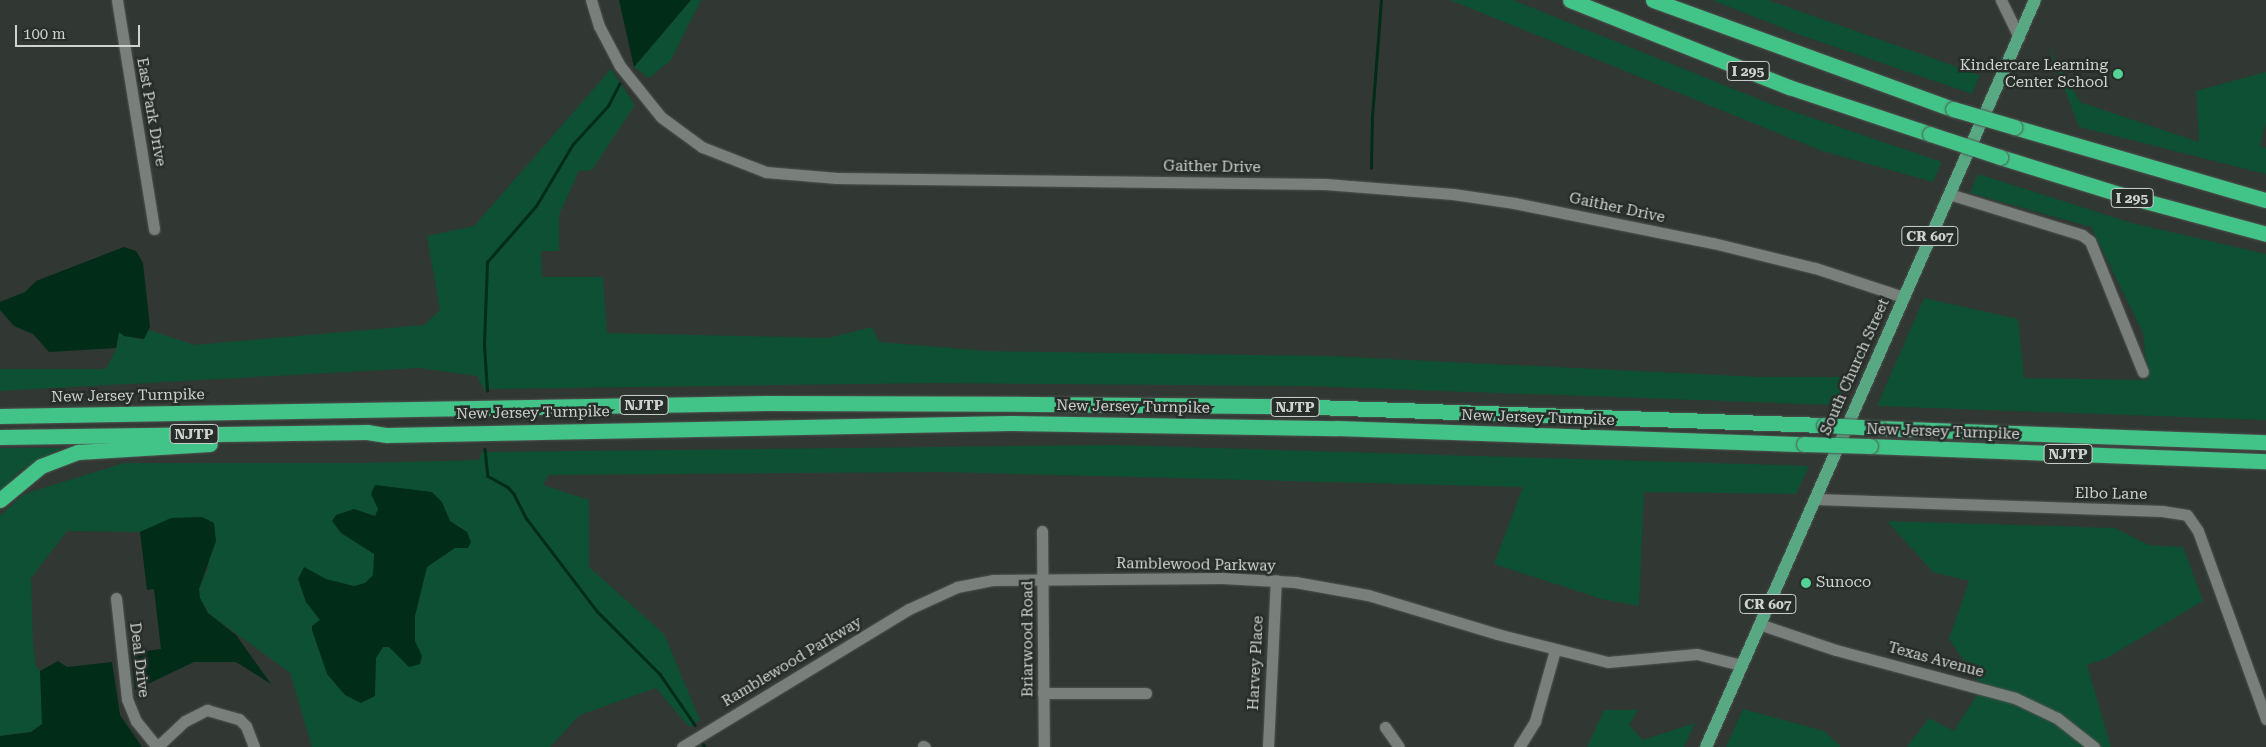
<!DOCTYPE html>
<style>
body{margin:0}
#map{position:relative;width:2266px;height:747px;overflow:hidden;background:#313733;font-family:"Roboto Serif",serif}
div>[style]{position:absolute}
.green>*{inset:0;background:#0e5033}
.water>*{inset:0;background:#002c18}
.stream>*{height:2.5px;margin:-1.25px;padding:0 1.25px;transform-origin:1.25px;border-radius:1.25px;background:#002c18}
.roads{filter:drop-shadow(0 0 1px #505451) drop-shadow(0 0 1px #505451)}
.minor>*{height:11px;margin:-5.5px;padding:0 5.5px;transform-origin:5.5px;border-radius:5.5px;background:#79807c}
.major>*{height:12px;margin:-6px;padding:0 6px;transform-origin:6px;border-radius:6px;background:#58a883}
.highway>*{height:15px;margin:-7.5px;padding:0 7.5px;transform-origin:7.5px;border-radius:7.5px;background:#42c387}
.bridges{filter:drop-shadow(0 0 1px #505451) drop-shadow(0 0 1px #505451)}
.highway-bridge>*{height:15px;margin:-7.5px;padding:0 7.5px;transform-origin:7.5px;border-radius:7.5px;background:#42c387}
.dots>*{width:14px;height:14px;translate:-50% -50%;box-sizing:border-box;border:2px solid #272d29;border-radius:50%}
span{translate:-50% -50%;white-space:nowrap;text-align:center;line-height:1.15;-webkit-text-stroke:5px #272d29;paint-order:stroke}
.shield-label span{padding:1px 4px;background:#272d29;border:1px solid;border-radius:4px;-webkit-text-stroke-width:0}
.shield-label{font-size:14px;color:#cfd2d0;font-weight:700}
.poi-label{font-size:15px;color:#cfd2d0}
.right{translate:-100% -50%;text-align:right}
.left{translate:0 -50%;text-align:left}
.street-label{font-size:15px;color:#cfd2d0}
.scale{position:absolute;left:15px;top:25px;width:125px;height:22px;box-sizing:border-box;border:2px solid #cfd2d0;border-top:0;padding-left:6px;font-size:15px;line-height:18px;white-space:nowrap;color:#cfd2d0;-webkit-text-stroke:4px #272d29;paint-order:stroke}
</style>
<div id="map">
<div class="green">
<div style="clip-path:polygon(691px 0,701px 0,671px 60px,649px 78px,634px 67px)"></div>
<div style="clip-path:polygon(1450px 0,1513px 0,1771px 104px,1942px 162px,1933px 182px,1822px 151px)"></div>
<div style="clip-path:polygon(1712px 0,1768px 0,1980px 75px,1972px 94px,1800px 35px)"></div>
<div style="clip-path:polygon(2048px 46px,2080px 102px,2199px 142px,2196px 91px,2266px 72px,2266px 122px,2260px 146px,2266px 148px,2266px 174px,2079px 127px)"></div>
<div style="clip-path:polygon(611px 69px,635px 105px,592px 170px,579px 171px,559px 215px,559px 251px,541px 251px,542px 277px,603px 277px,607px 333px,828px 338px,872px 327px,879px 342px,986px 351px,1327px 356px,1761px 377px,1848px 377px,1836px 405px,1306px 386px,935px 383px,484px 389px,477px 376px,419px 368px,0 391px,0 369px,106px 369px,117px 347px,119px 332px,140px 340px,149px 330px,194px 345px,424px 325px,440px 310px,427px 236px,474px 226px)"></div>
<div style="clip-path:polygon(1978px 174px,2132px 223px,2266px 254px,2266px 420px,1877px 406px,1924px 298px,2018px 319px,2024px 378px,2148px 380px,2143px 333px,2091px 227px,1970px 193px)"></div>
<div style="clip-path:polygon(1114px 445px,1809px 466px,1796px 494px,1644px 492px,1639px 606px,1602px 599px,1494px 564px,1523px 487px,942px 472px,549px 475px,543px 485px,589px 500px,589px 567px,664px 634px,700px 720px,689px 727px,656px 688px,580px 715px,550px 747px,312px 747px,290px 673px,208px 613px,200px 598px,199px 589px,209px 566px,158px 525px,140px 532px,67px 531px,31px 578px,33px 642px,35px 664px,40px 671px,43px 702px,42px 724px,31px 732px,0 736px,0 516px,24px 494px,124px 463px,363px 463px,479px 460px,482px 452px)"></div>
<div style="clip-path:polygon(0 448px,62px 448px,21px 470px,0 492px)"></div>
<div style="clip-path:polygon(1887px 521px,2115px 528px,2148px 545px,2183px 547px,2203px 601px,2105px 659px,2087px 665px,2111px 747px,1907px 747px,1929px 718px,1954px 731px,1982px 687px,1949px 639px,1969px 581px,1933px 572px)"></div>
<div style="clip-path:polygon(1743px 709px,1824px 731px,1841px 747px,1726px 747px)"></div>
<div style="clip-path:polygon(1604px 710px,1638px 710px,1629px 725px,1643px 740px,1695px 723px,1684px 747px,1587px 747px)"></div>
</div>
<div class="water">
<div style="clip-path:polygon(619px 0,691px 0,634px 67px)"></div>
<div style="clip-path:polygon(124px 247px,136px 251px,143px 263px,150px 327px,144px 339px,124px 336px,119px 332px,116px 348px,49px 352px,33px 334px,14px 326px,0 310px,0 302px,25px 292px,36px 281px)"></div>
<div style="clip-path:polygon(375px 485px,432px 492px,442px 502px,450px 521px,467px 532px,471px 542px,468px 548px,455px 548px,427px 567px,415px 616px,415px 641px,422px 656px,420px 664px,409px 667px,389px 647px,383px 647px,376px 658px,375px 696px,361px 703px,345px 695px,327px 674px,312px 630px,312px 626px,320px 620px,306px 602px,298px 579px,304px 567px,326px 579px,354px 586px,365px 583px,373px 575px,374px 554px,341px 533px,332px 521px,336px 515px,354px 509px,375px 516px,378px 509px,371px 494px)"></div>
<div style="clip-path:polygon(202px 517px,214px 523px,216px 541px,199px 589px,200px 598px,208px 613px,236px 635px,271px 684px,236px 662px,194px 662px,135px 690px,131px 653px,161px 649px,154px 589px,147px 590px,140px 532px,171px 518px)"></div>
<div style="clip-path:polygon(58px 661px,67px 667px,112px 662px,120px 715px,142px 747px,0 747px,0 736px,31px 732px,42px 724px,40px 671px)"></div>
</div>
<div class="stream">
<div style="left:1371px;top:168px;width:51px;rotate:-88.9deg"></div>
<div style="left:1372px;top:117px;width:117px;rotate:-85.6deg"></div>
<div style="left:487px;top:391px;width:47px;rotate:-93.7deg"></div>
<div style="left:484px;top:344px;width:82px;rotate:-87.9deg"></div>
<div style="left:487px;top:262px;width:74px;rotate:-48.8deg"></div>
<div style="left:536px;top:206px;width:72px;rotate:-59.2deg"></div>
<div style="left:573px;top:144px;width:52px;rotate:-47.4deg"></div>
<div style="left:608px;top:106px;width:25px;rotate:-63deg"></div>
<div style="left:485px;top:449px;width:27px;rotate:84deg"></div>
<div style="left:488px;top:476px;width:23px;rotate:29deg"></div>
<div style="left:508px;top:487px;width:9px;rotate:49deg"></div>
<div style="left:514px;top:494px;width:28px;rotate:63deg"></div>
<div style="left:527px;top:519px;width:116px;rotate:52.7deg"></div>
<div style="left:597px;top:611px;width:89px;rotate:45deg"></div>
<div style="left:660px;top:674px;width:62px;rotate:55.5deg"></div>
<div style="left:703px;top:744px;width:4px;rotate:56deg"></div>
</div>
<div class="roads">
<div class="minor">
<div style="left:117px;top:0;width:232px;rotate:80.8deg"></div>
<div style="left:591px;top:0;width:27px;rotate:73deg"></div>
<div style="left:599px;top:26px;width:45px;rotate:62.3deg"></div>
<div style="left:620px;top:66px;width:65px;rotate:51.2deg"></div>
<div style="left:661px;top:117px;width:51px;rotate:36.2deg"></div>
<div style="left:702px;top:147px;width:69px;rotate:21.3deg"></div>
<div style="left:766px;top:172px;width:71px;rotate:4.8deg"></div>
<div style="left:837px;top:178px;width:488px;rotate:0.7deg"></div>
<div style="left:1325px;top:184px;width:128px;rotate:4.5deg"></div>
<div style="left:1453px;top:194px;width:62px;rotate:8.4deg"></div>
<div style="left:1514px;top:203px;width:203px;rotate:11.4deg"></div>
<div style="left:1713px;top:243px;width:105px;rotate:13.8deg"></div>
<div style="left:1815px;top:268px;width:93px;rotate:18.2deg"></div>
<div style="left:2001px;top:0;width:41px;rotate:64.1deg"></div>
<div style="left:1949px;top:194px;width:139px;rotate:17.1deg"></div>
<div style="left:2082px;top:235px;width:10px;rotate:37deg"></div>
<div style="left:2090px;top:241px;width:141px;rotate:68deg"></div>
<div style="left:1815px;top:499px;width:347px;rotate:2deg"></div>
<div style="left:2162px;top:511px;width:25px;rotate:9deg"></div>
<div style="left:2187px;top:515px;width:19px;rotate:55deg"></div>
<div style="left:2198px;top:531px;width:200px;rotate:70.1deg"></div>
<div style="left:1042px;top:531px;width:216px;rotate:89.5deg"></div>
<div style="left:116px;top:598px;width:102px;rotate:83.8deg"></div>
<div style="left:127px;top:699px;width:24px;rotate:68deg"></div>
<div style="left:136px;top:721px;width:33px;rotate:51deg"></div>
<div style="left:157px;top:747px;width:38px;rotate:-43deg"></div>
<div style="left:185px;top:721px;width:25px;rotate:-27deg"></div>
<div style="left:207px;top:710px;width:33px;rotate:16deg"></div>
<div style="left:239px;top:719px;width:10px;rotate:45deg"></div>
<div style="left:246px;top:726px;width:22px;rotate:69deg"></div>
<div style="left:1759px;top:624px;width:81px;rotate:18.7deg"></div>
<div style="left:1836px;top:650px;width:185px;rotate:15deg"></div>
<div style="left:2015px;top:698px;width:47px;rotate:25.5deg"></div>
<div style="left:2057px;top:718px;width:47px;rotate:38.1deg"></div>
<div style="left:1043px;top:693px;width:103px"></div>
<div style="left:1385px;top:727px;width:24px;rotate:55deg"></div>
<div style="left:923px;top:746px;width:2px;rotate:27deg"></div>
<div style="left:682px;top:747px;width:266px;rotate:-31.3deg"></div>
<div style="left:909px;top:609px;width:53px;rotate:-24.6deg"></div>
<div style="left:957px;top:587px;width:37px;rotate:-11deg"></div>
<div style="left:993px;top:580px;width:229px;rotate:-0.5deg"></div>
<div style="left:1222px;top:578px;width:73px;rotate:3.1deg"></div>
<div style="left:1295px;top:582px;width:74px;rotate:10.1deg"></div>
<div style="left:1368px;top:595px;width:135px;rotate:16.8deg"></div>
<div style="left:1497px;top:634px;width:114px;rotate:14.2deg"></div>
<div style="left:1608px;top:662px;width:89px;rotate:-5.1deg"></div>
<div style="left:1697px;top:654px;width:45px;rotate:14deg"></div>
<div style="left:1268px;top:747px;width:167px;rotate:-87.3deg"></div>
<div style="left:1519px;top:747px;width:31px;rotate:-58deg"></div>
<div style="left:1535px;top:721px;width:74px;rotate:-74.3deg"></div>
</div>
<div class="major">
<div style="left:1706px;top:747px;width:816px;rotate:-66.23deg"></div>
</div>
<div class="highway">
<div style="left:1570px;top:0;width:236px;rotate:21.7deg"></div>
<div style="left:1789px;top:87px;width:149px;rotate:18.4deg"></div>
<div style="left:1653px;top:0;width:319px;rotate:20deg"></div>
<div style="left:2014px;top:127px;width:262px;rotate:16.2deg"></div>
<div style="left:2000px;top:157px;width:125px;rotate:17.3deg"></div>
<div style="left:2119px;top:194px;width:152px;rotate:15.2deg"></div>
<div style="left:0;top:416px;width:766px;rotate:-0.97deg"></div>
<div style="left:766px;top:403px;width:270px;rotate:0.2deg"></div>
<div style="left:1036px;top:404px;width:251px;rotate:0.5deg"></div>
<div style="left:1287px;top:406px;width:537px;rotate:2.03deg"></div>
<div style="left:1879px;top:428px;width:387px;rotate:2.1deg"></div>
<div style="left:0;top:437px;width:367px;rotate:-0.8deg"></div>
<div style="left:367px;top:432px;width:20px;rotate:9deg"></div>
<div style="left:387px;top:435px;width:623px;rotate:-1.1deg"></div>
<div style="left:1010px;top:423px;width:327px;rotate:0.9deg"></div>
<div style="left:1337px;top:428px;width:467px;rotate:2deg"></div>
<div style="left:1870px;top:446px;width:396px;rotate:2.2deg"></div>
<div style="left:0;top:500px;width:53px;rotate:-39.7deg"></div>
<div style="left:41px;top:466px;width:40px;rotate:-21deg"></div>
<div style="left:78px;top:452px;width:132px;rotate:-3.5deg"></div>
</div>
</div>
<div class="bridges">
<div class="highway-bridge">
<div style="left:1953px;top:109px;width:64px;rotate:16.4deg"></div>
<div style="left:1930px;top:134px;width:74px;rotate:18.2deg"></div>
<div style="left:1824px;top:425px;width:55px;rotate:3.1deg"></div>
<div style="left:1804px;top:444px;width:66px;rotate:1.7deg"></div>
</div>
</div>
<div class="dots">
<div style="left:2118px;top:74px;background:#54d395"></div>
<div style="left:1806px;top:583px;background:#54d395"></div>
</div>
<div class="shield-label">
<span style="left:1748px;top:71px">I 295</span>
<span style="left:2132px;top:198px">I 295</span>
<span style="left:1930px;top:236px">CR 607</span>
<span style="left:644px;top:405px">NJTP</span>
<span style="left:1295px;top:407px">NJTP</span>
<span style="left:194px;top:434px">NJTP</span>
<span style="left:2068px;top:454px">NJTP</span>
<span style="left:1768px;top:604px">CR 607</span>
</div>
<div class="poi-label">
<span class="right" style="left:2108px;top:74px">Kindercare Learning<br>Center School</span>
<span class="left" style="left:1816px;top:583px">Sunoco</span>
</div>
<div class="street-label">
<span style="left:151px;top:112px;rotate:80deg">East Park Drive</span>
<span style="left:1212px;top:167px;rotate:1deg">Gaither Drive</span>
<span style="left:1617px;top:208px;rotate:12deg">Gaither Drive</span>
<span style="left:1855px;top:367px;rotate:-66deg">South Church Street</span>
<span style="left:128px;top:396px;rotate:-1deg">New Jersey Turnpike</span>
<span style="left:1133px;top:407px;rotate:1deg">New Jersey Turnpike</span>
<span style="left:533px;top:413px;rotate:-1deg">New Jersey Turnpike</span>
<span style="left:1538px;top:418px;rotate:2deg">New Jersey Turnpike</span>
<span style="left:1943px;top:432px;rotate:2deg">New Jersey Turnpike</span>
<span style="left:2111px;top:494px;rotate:1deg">Elbo Lane</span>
<span style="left:1196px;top:565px;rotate:1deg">Ramblewood Parkway</span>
<span style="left:1028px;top:639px;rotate:-90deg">Briarwood Road</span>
<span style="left:139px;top:660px;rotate:83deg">Deal Drive</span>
<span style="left:1936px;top:660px;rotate:15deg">Texas Avenue</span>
<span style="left:792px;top:662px;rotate:-31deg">Ramblewood Parkway</span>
<span style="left:1256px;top:663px;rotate:-87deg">Harvey Place</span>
</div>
<div class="scale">100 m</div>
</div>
